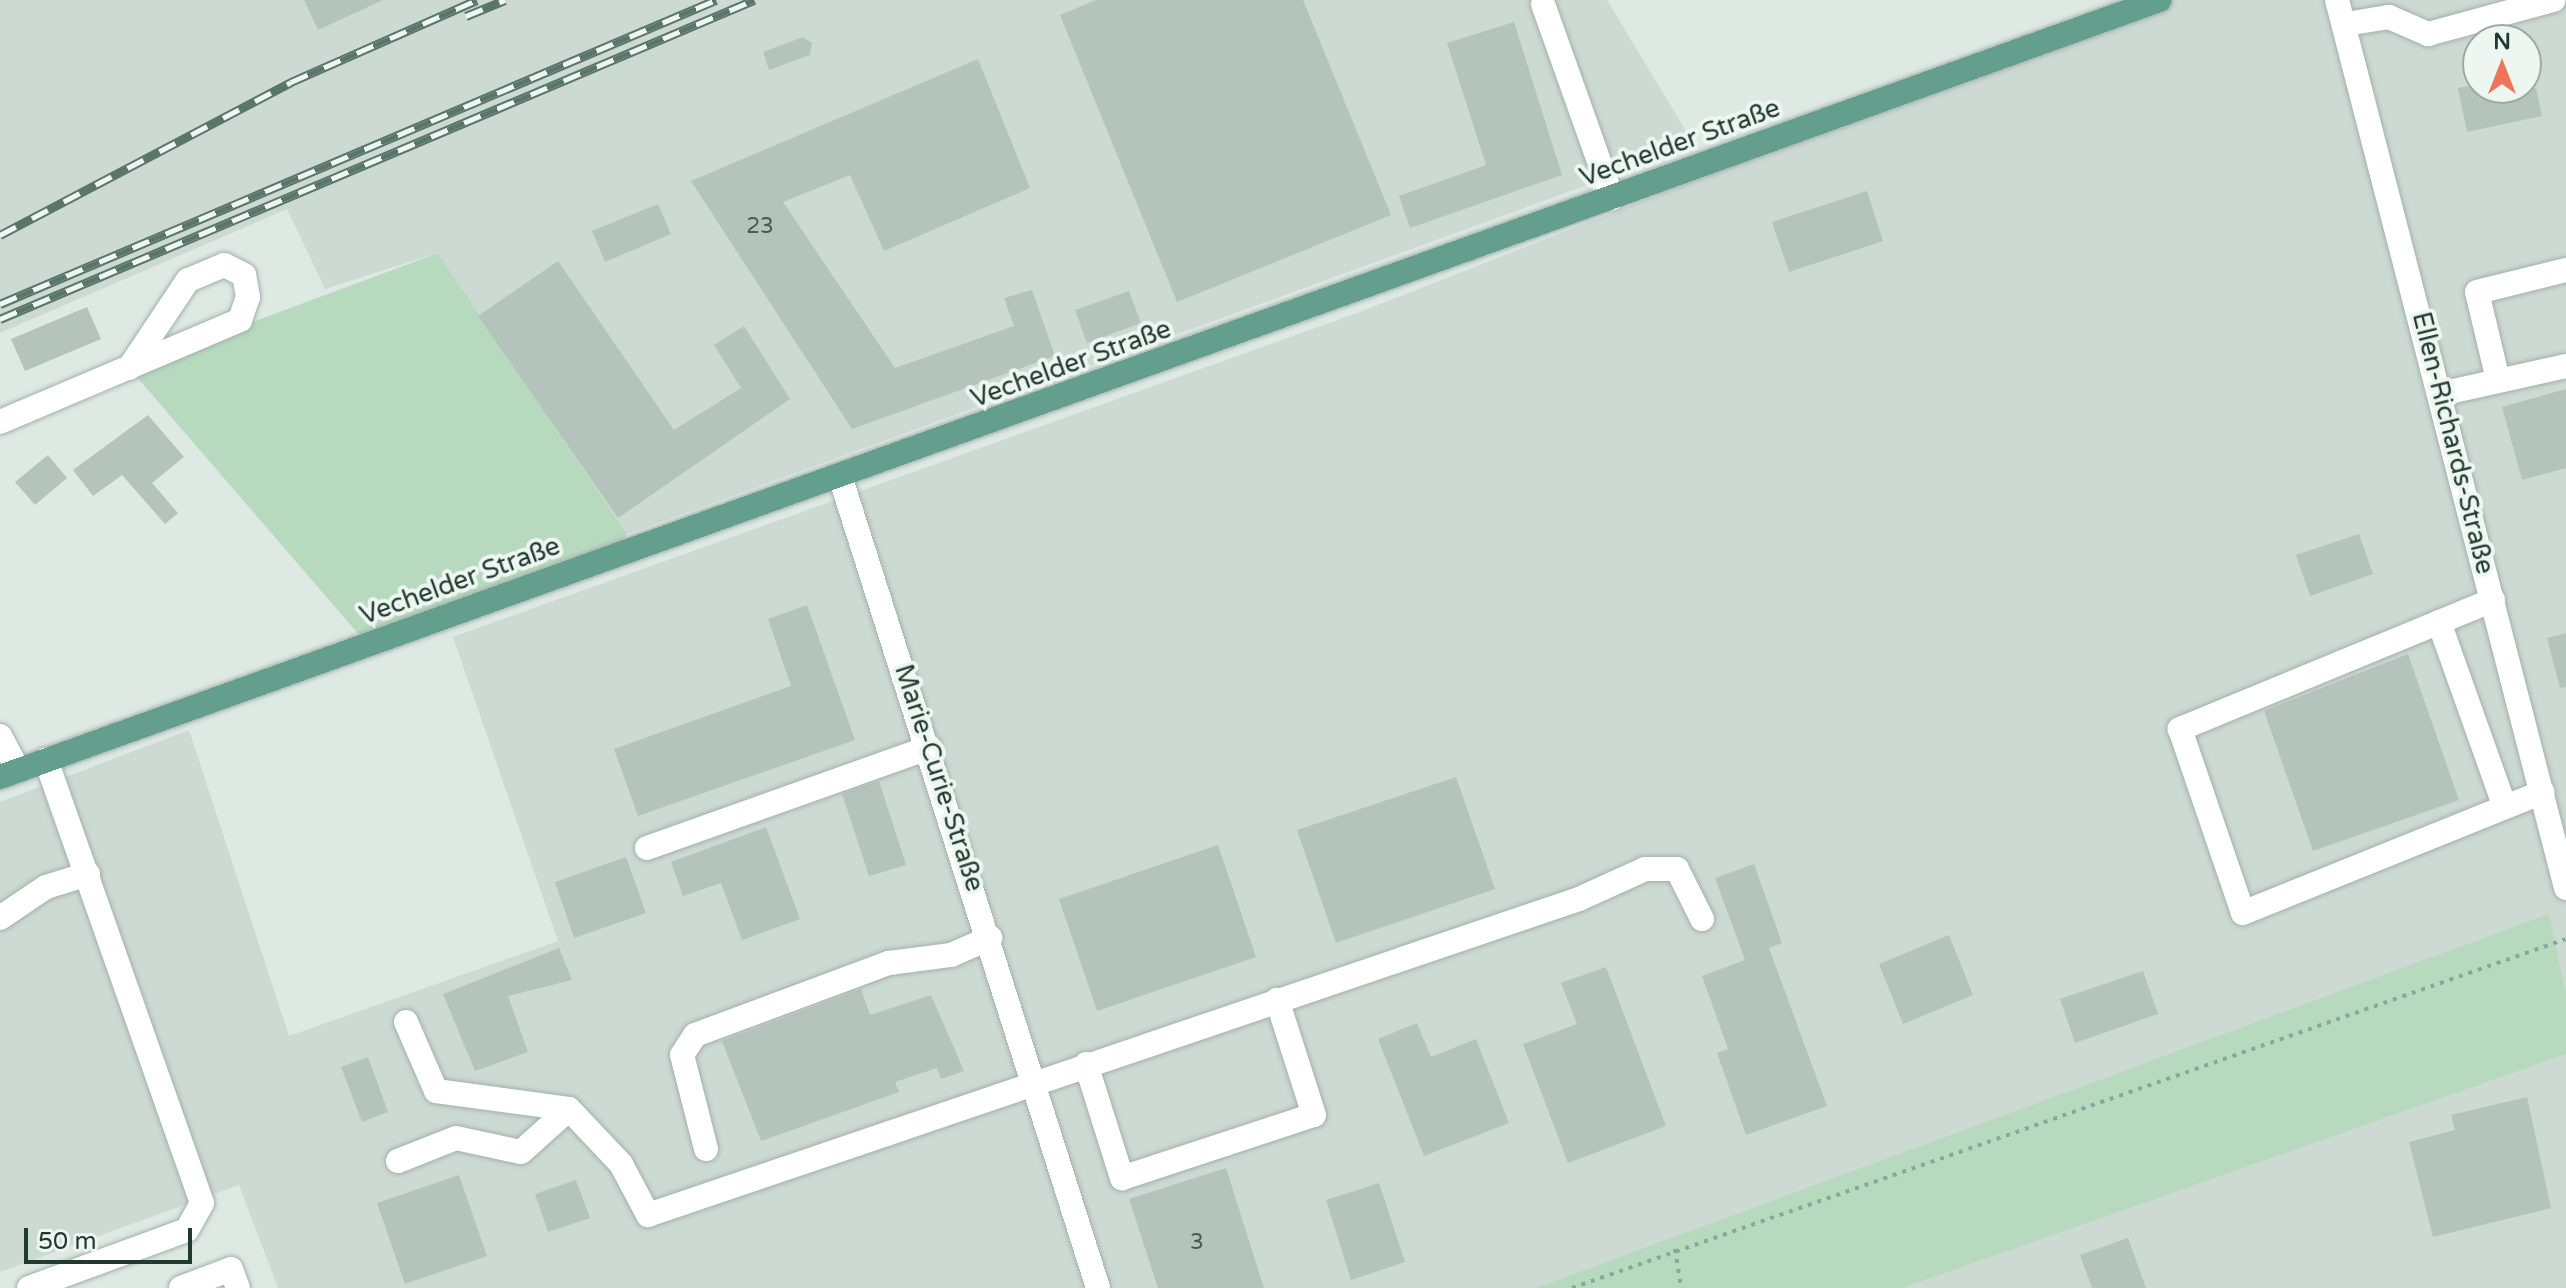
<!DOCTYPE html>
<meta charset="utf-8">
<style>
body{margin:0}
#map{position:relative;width:2566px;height:1288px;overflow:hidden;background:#dee9e4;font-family:"Varela Round",sans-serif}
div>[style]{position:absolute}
.built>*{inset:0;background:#cdd9d3}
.green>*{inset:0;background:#b7dabf}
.building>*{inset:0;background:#b4c4bd}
.path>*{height:4px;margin-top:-2px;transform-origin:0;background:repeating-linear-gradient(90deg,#7fac9c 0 4px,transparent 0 10px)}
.roads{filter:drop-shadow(0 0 2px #a1b1ab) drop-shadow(0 0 2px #a1b1ab)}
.minor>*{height:24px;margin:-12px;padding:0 12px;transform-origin:12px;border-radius:12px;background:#fff}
.major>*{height:24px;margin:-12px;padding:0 12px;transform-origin:12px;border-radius:12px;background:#649e8c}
.rail>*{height:9px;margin-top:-4.5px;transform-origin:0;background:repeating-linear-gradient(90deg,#eef6f2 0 18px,#5a756c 0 36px);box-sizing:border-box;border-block:2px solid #5a756c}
span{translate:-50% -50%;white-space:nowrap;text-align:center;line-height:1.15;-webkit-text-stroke:8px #eef6f2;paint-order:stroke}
.number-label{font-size:22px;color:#455c54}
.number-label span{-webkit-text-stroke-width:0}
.street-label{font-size:26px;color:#203931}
.north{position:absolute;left:2462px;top:24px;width:80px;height:80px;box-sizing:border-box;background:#eef6f2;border:2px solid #9caaa5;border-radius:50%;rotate:0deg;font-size:22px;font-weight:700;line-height:32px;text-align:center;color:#203931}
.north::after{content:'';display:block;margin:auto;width:28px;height:36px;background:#ee7558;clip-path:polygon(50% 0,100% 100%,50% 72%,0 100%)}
.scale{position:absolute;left:24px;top:1228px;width:168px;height:36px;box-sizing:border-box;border:4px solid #203931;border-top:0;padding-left:10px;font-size:24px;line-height:28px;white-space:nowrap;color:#203931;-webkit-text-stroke:6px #eef6f2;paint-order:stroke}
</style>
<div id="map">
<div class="built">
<div style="clip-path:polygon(0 0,1607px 0,1695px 146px,627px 534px,438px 253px,325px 289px,287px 209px,0 333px)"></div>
<div style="clip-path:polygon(evenodd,2131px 0,2566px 0,2566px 1288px,278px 1288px,239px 1185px,0 1272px,0 802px,189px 730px,289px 1036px,558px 941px,453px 637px,1357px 313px,2136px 8px,2131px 0,2478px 40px,2526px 40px,2526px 88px,2478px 88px,2478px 40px)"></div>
</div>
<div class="green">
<div style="clip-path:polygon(438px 253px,627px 534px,618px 554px,367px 644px,129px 368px)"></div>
<div style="clip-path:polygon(2549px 914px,2566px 995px,2566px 1054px,1902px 1288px,1536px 1288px)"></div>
</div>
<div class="building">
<div style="clip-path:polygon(304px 0,383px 0,318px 30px)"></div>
<div style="clip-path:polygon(1096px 0,1303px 0,1391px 215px,1177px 302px,1060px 15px)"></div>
<div style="clip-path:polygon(1514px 22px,1562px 175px,1410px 228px,1399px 196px,1486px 165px,1447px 43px)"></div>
<div style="clip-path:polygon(803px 37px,812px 43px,810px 55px,769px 70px,763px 52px)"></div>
<div style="clip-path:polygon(978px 59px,1030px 188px,884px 251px,850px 175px,783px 202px,895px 368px,1014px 326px,1004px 298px,1032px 290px,1055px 356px,852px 429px,691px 181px)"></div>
<div style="clip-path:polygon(2478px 84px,2536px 88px,2542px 116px,2467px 132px,2458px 88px)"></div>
<div style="clip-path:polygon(1867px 191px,1883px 241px,1789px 272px,1772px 222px)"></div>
<div style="clip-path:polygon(658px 204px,671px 234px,605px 262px,592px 231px)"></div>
<div style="clip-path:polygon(558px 261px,674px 430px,741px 388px,714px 345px,744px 326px,790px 399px,618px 518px,478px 316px)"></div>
<div style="clip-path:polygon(1129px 291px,1141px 323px,1087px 343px,1075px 310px)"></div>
<div style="clip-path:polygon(87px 307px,101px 339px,25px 371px,11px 339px)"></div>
<div style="clip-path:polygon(2566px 389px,2566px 468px,2522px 480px,2502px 407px)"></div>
<div style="clip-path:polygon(148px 415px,184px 457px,152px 483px,178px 513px,165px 524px,122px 475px,93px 496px,73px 470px)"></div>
<div style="clip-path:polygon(48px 455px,67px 478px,35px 505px,15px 482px)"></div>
<div style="clip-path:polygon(2359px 534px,2373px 574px,2310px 596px,2296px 555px)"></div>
<div style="clip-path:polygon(807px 605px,855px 740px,638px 816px,614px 749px,791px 686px,768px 619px)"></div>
<div style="clip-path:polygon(2566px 633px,2566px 687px,2560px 688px,2547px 638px)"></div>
<div style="clip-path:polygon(2408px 654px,2459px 800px,2313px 851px,2264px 711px)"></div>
<div style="clip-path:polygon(1456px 777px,1495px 889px,1336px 943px,1297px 830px)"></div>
<div style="clip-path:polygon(879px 781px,906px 865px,869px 876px,842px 794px)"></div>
<div style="clip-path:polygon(766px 827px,800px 919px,742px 940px,721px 883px,683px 896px,671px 862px)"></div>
<div style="clip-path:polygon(1218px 845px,1256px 957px,1097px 1011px,1059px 899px)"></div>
<div style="clip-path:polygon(626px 857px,646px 913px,574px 938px,555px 882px)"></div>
<div style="clip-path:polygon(1754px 864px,1782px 943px,1769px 948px,1827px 1106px,1746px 1135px,1717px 1053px,1728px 1049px,1702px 976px,1745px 960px,1715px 878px)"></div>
<div style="clip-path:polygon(1949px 935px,1973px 995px,1903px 1024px,1879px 964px)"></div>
<div style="clip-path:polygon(559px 948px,572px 980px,508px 996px,528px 1052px,475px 1071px,443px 994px)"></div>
<div style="clip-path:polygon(1606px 967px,1666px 1126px,1568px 1163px,1523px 1044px,1577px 1024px,1561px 983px)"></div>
<div style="clip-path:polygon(2143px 971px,2158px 1014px,2075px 1043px,2060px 999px)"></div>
<div style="clip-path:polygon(861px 989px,870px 1015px,931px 995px,964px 1071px,941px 1079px,937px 1068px,895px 1082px,899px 1092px,761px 1141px,722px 1041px)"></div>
<div style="clip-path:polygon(1417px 1023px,1431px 1057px,1476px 1039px,1509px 1123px,1424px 1156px,1378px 1039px)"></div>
<div style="clip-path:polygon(368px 1057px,388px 1112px,362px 1122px,341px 1067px)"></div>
<div style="clip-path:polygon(2527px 1097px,2551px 1208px,2433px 1237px,2409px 1142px,2455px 1130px,2451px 1115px)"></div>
<div style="clip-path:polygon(1226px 1168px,1264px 1288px,1158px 1288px,1129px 1199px)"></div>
<div style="clip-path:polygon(459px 1175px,487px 1256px,405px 1284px,377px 1203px)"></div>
<div style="clip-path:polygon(576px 1180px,590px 1218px,548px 1232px,535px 1194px)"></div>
<div style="clip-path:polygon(1379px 1183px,1405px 1262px,1351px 1280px,1326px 1200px)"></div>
<div style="clip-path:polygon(2128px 1238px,2146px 1288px,2092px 1288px,2080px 1255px)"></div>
</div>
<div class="path">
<div style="left:1675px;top:1249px;width:39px;rotate:81deg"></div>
<div style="left:1572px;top:1288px;width:1053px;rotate:-19.35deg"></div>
</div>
<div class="roads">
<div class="minor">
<div style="left:2337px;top:0;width:917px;rotate:75.54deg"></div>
<div style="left:1543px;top:4px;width:206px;rotate:70.4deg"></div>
<div style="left:2346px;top:24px;width:44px;rotate:-9.2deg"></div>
<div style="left:2389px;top:17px;width:43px;rotate:23.6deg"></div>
<div style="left:2428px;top:34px;width:130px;rotate:-15.2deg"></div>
<div style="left:2498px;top:380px;width:90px;rotate:-103.4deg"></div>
<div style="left:2477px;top:292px;width:92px;rotate:-13.9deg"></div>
<div style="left:2440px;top:394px;width:129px;rotate:-12.5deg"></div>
<div style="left:0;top:422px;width:261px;rotate:-23deg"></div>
<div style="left:240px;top:320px;width:24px;rotate:-71deg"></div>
<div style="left:248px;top:297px;width:22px;rotate:-100deg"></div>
<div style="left:244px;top:275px;width:22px;rotate:-153deg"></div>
<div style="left:224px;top:265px;width:39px;rotate:157deg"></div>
<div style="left:188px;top:280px;width:106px;rotate:123.8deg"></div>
<div style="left:840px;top:476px;width:852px;rotate:72.37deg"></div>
<div style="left:2493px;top:600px;width:339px;rotate:157.6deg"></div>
<div style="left:2180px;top:729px;width:194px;rotate:71.1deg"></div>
<div style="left:2243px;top:913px;width:323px;rotate:-22deg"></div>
<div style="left:2439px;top:622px;width:196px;rotate:70.4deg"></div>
<div style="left:0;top:736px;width:38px;rotate:62deg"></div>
<div style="left:647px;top:848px;width:300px;rotate:-19.6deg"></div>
<div style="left:0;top:918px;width:55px;rotate:-34deg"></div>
<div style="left:46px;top:887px;width:44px;rotate:-17.2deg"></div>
<div style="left:406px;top:1022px;width:75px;rotate:66.5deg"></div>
<div style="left:436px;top:1091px;width:134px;rotate:7.7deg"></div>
<div style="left:1086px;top:1064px;width:120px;rotate:72.5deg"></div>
<div style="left:1122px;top:1178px;width:202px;rotate:-18.2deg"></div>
<div style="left:1314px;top:1115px;width:121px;rotate:-107.8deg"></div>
<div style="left:569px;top:1109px;width:76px;rotate:46.6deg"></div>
<div style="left:621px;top:1164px;width:58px;rotate:62.1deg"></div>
<div style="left:648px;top:1215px;width:983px;rotate:-18.75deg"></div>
<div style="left:1579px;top:899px;width:72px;rotate:-24.4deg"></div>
<div style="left:1645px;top:869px;width:32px"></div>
<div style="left:1677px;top:869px;width:56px;rotate:63.4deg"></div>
<div style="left:706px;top:1149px;width:97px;rotate:-104.3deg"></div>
<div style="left:682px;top:1055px;width:24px;rotate:-57deg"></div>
<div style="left:695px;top:1035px;width:207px;rotate:-20.4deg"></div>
<div style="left:889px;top:963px;width:63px;rotate:-7.4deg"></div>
<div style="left:951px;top:955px;width:43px;rotate:-23.6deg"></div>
<div style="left:398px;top:1161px;width:62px;rotate:-21.6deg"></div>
<div style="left:456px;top:1138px;width:66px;rotate:12.2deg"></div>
<div style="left:521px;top:1152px;width:64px;rotate:-41.9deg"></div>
<div style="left:29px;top:1288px;width:168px;rotate:-20.2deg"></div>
<div style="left:187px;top:1230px;width:31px;rotate:-61deg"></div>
<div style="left:202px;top:1203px;width:470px;rotate:-109.4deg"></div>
<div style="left:181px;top:1288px;width:53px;rotate:-20.8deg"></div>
<div style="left:231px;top:1269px;width:20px;rotate:70deg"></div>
</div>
<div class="major">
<div style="left:0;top:777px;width:2295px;rotate:-19.79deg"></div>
</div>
</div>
<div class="rail">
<div style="left:466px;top:16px;width:42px;rotate:-22.3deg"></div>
<div style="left:0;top:235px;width:329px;rotate:-27.7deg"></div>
<div style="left:291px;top:82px;width:203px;rotate:-23.8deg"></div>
<div style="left:0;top:304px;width:778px;rotate:-23.01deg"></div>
<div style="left:0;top:319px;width:819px;rotate:-22.93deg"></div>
</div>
<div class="number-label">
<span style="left:760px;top:227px">23</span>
<span style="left:1197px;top:1243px">3</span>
</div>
<div class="street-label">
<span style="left:1680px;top:143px;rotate:-20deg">Vechelder Straße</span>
<span style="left:1071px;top:364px;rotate:-20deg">Vechelder Straße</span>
<span style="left:2453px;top:443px;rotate:76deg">Ellen-Richards-Straße</span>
<span style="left:460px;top:581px;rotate:-20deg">Vechelder Straße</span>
<span style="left:939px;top:778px;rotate:72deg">Marie-Curie-Straße</span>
</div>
<div class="north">N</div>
<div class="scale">50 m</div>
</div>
